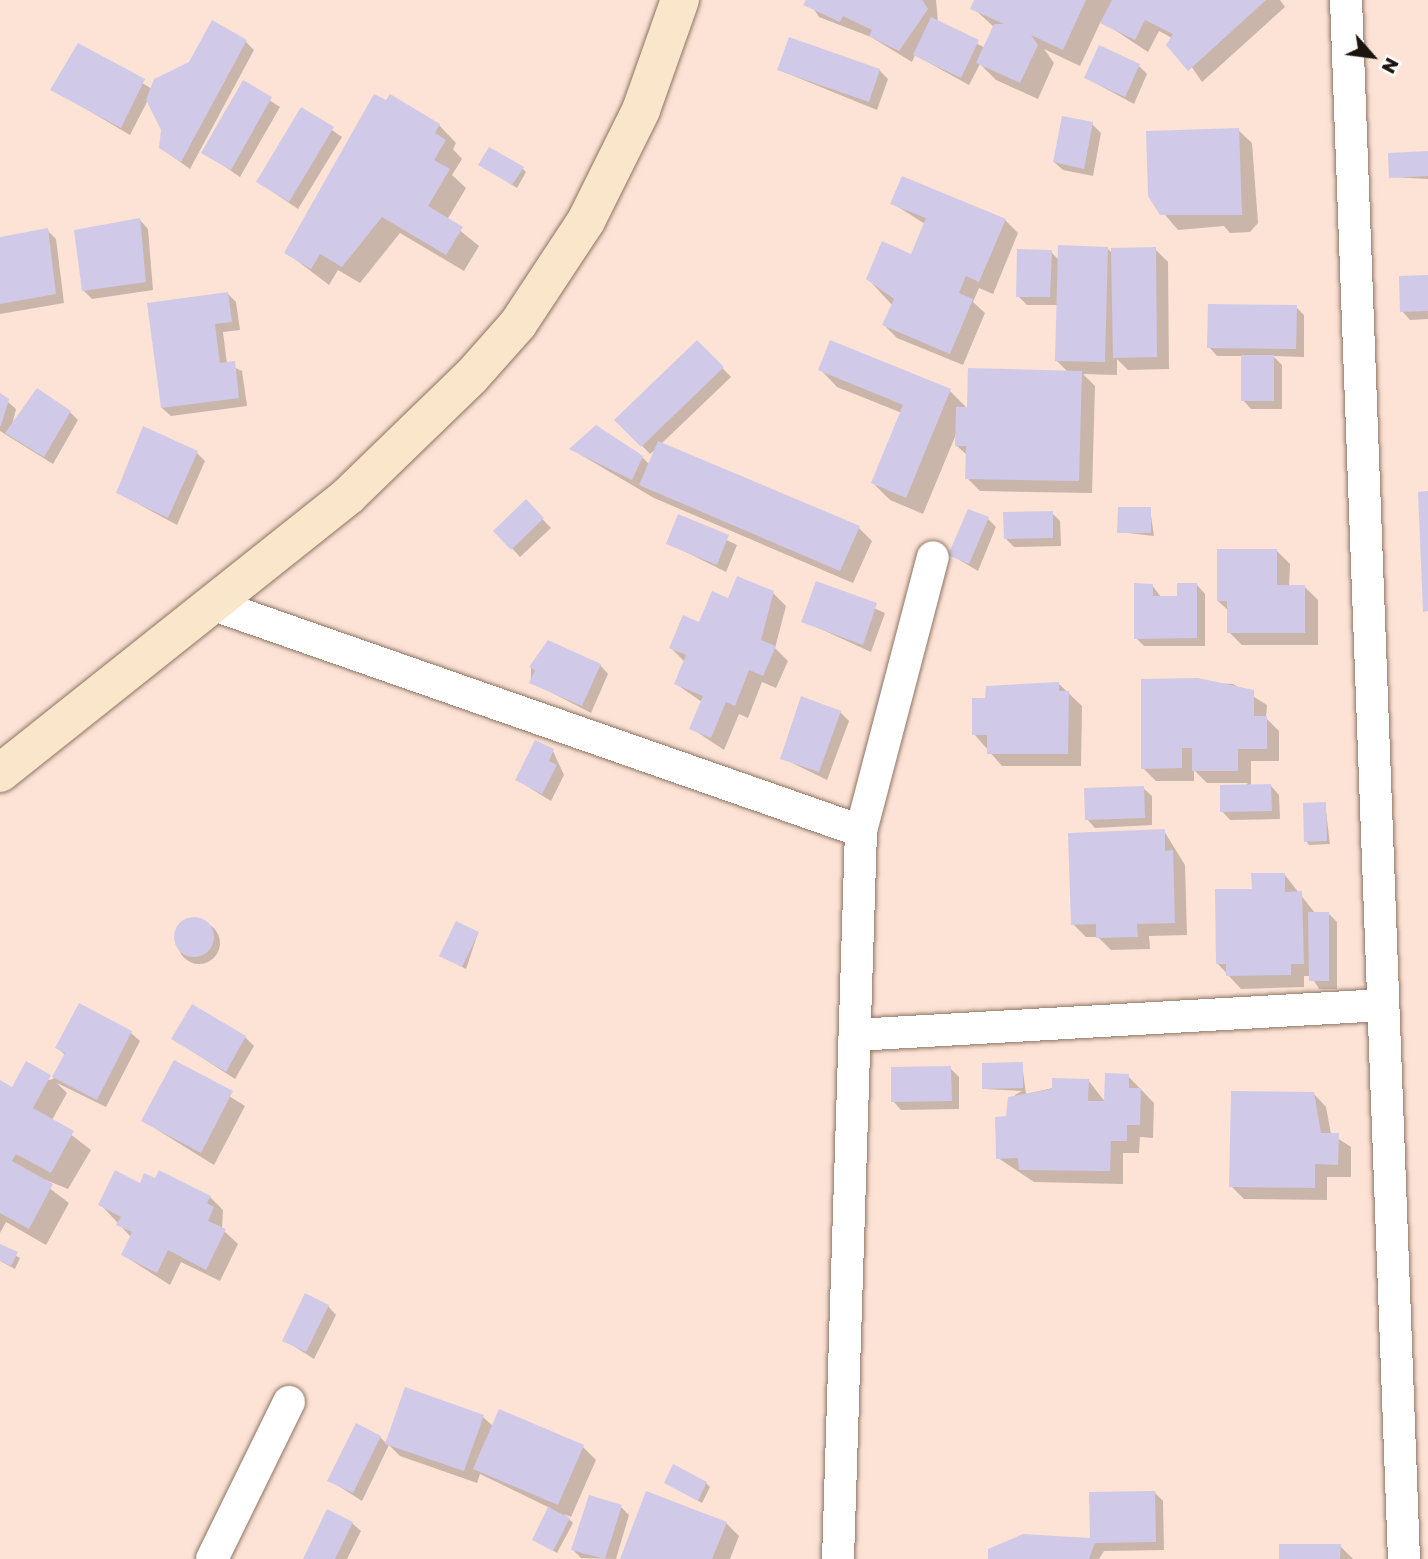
<!DOCTYPE html>
<style>
body{margin:0}
#map{position:relative;width:1428px;height:1559px;overflow:hidden;background:#fce3d5;font-family:"Golos Text",sans-serif}
div>[style]{position:absolute}
.shadow>*{inset:0;background:#0003}
.round{border-radius:50%}
.building>*{inset:0;background:#d0cae8}
.roads{filter:drop-shadow(0 0 2px #8f7464) drop-shadow(0 0 2px #8f7464)}
.minor>*{height:32px;margin:-16px;padding:0 16px;transform-origin:16px;border-radius:16px;background:#fff}
.secondary>*{height:38px;margin:-19px;padding:0 19px;transform-origin:19px;border-radius:19px;background:#fae6ca}
span{translate:-50% -50%;white-space:nowrap;text-align:center;line-height:1.15;-webkit-text-stroke:7px #fff;paint-order:stroke}
.north{position:absolute;left:1337px;top:21px;width:70px;height:70px;-webkit-text-stroke:5px #fff;paint-order:stroke;rotate:118deg;font-size:19px;font-weight:700;line-height:28px;text-align:center;color:#1e140e}
.north::after{content:'';display:block;margin:auto;width:24px;height:32px;background:#1e140e;clip-path:polygon(50% 0,100% 100%,50% 72%,0 100%)}
</style>
<div id="map">
<div class="shadow">
<div style="clip-path:polygon(808px 0,936px 0,938px 22px,985px 48px,994px 27px,973px 8px,977px 0,1280px 0,1285px 7px,1202px 82px,1172px 38px,1159px 31px,1148px 52px,1101px 21px,1080px 66px,1044px 49px,1054px 63px,1038px 99px,996px 80px,980px 64px,969px 85px,915px 55px,912px 62px,871px 37px,819px 17px)"></div>
<div style="clip-path:polygon(246px 42px,254px 50px,190px 169px,161px 148px,163px 129px,148px 100px,130px 135px,52px 89px,79px 45px,152px 89px)"></div>
<div style="clip-path:polygon(1139px 66px,1147px 74px,1134px 104px,1086px 78px)"></div>
<div style="clip-path:polygon(779px 70px,879px 70px,888px 79px,877px 110px)"></div>
<div style="clip-path:polygon(243px 83px,280px 107px,240px 177px,203px 152px)"></div>
<div style="clip-path:polygon(302px 109px,342px 137px,298px 209px,258px 182px)"></div>
<div style="clip-path:polygon(1092px 124px,1101px 133px,1093px 176px,1063px 170px,1054px 162px)"></div>
<div style="clip-path:polygon(439px 125px,456px 143px,453px 149px,462px 159px,452px 175px,466px 188px,447px 220px,479px 246px,464px 271px,400px 233px,360px 283px,338px 270px,329px 285px,287px 253px)"></div>
<div style="clip-path:polygon(1238px 130px,1252px 143px,1258px 223px,1250px 232px,1230px 233px,1224px 226px,1178px 230px,1149px 196px)"></div>
<div style="clip-path:polygon(1428px 154px,1428px 179px,1391px 177px)"></div>
<div style="clip-path:polygon(481px 165px,523px 169px,526px 172px,517px 188px)"></div>
<div style="clip-path:polygon(892px 203px,1005px 220px,1018px 233px,993px 294px,979px 288px,973px 302px,985px 313px,963px 365px,897px 338px,884px 325px,893px 306px,868px 279px,912px 256px,925px 224px)"></div>
<div style="clip-path:polygon(140px 220px,148px 229px,153px 290px,92px 299px,83px 290px)"></div>
<div style="clip-path:polygon(47px 230px,56px 239px,64px 303px,0 314px,0 239px)"></div>
<div style="clip-path:polygon(1107px 248px,1113px 254px,1155px 249px,1168px 262px,1169px 369px,1128px 370px,1117px 359px,1117px 375px,1083px 374px,1095px 386px,1092px 493px,980px 491px,967px 478px,968px 456px,957px 446px,957px 432px,923px 514px,890px 500px,873px 483px,902px 413px,837px 387px,820px 369px,950px 391px,969px 410px,1069px 373px,1057px 361px,1058px 305px,1027px 305px,1018px 296px,1051px 252px,1060px 261px)"></div>
<div style="clip-path:polygon(1428px 276px,1428px 319px,1410px 320px,1402px 311px)"></div>
<div style="clip-path:polygon(228px 294px,236px 302px,240px 330px,223px 332px,227px 364px,242px 371px,247px 406px,171px 416px,162px 408px)"></div>
<div style="clip-path:polygon(1296px 307px,1304px 315px,1304px 357px,1273px 356px,1282px 365px,1282px 409px,1251px 409px,1243px 400px,1243px 356px,1217px 356px,1209px 347px)"></div>
<div style="clip-path:polygon(697px 342px,731px 377px,661px 444px,859px 528px,872px 541px,853px 583px,654px 498px,571px 449px,642px 457px,650px 465px,657px 448px,650px 454px,617px 420px)"></div>
<div style="clip-path:polygon(0 395px,16px 409px,12px 425px,70px 412px,78px 420px,53px 464px,0 431px)"></div>
<div style="clip-path:polygon(197px 453px,205px 461px,177px 525px,118px 493px)"></div>
<div style="clip-path:polygon(526px 502px,551px 528px,520px 557px,496px 531px)"></div>
<div style="clip-path:polygon(1150px 509px,1154px 536px,1119px 532px)"></div>
<div style="clip-path:polygon(1052px 513px,1060px 521px,1061px 546px,1014px 547px,1005px 538px)"></div>
<div style="clip-path:polygon(679px 517px,737px 545px,726px 572px,668px 543px)"></div>
<div style="clip-path:polygon(988px 519px,996px 527px,978px 571px,951px 555px)"></div>
<div style="clip-path:polygon(1277px 551px,1290px 564px,1289px 587px,1305px 587px,1318px 600px,1318px 645px,1242px 645px,1229px 632px,1229px 611px,1218px 601px)"></div>
<div style="clip-path:polygon(817px 583px,885px 613px,871px 652px,803px 621px)"></div>
<div style="clip-path:polygon(1152px 585px,1161px 597px,1178px 598px,1197px 585px,1205px 594px,1205px 646px,1144px 646px,1136px 638px)"></div>
<div style="clip-path:polygon(773px 593px,786px 606px,775px 648px,788px 661px,776px 688px,762px 682px,748px 718px,739px 714px,724px 750px,691px 728px,702px 702px,676px 684px,685px 662px,671px 648px,729px 601px)"></div>
<div style="clip-path:polygon(600px 665px,608px 674px,591px 713px,531px 682px,531px 667px)"></div>
<div style="clip-path:polygon(1143px 680px,1233px 684px,1267px 705px,1266px 718px,1279px 731px,1279px 761px,1251px 761px,1251px 786px,1271px 786px,1279px 795px,1280px 819px,1230px 820px,1222px 811px,1248px 783px,1207px 783px,1194px 770px,1194px 781px,1156px 781px,1143px 768px)"></div>
<div style="clip-path:polygon(1059px 684px,1082px 706px,1081px 766px,1002px 766px,974px 734px,987px 700px)"></div>
<div style="clip-path:polygon(840px 712px,849px 721px,827px 780px,782px 758px)"></div>
<div style="clip-path:polygon(553px 751px,564px 775px,551px 801px,517px 780px)"></div>
<div style="clip-path:polygon(1143px 788px,1152px 796px,1152px 825px,1095px 828px,1087px 819px)"></div>
<div style="clip-path:polygon(1325px 804px,1330px 844px,1309px 845px,1306px 841px)"></div>
<div style="clip-path:polygon(1164px 831px,1185px 865px,1187px 935px,1149px 936px,1150px 949px,1111px 950px,1098px 937px,1086px 937px,1073px 924px)"></div>
<div style="clip-path:polygon(1284px 874px,1315px 913px,1328px 913px,1337px 922px,1337px 989px,1319px 989px,1311px 976px,1304px 976px,1304px 987px,1241px 989px,1218px 964px,1253px 891px)"></div>
<div class="round" style="left:178px;top:922px;width:42px;height:42px"></div>
<div style="clip-path:polygon(478px 933px,466px 969px,441px 955px)"></div>
<div style="clip-path:polygon(131px 1033px,140px 1041px,106px 1107px,57px 1083px,67px 1093px,52px 1120px,91px 1150px,68px 1189px,31px 1174px,69px 1203px,46px 1245px,6px 1222px,0 1233px,0 1082px,13px 1089px,53px 1079px,66px 1056px,58px 1048px)"></div>
<div style="clip-path:polygon(245px 1037px,254px 1046px,235px 1079px,173px 1039px)"></div>
<div style="clip-path:polygon(175px 1062px,245px 1106px,214px 1165px,143px 1121px)"></div>
<div style="clip-path:polygon(1022px 1064px,1026px 1094px,1088px 1080px,1106px 1103px,1128px 1076px,1154px 1103px,1153px 1138px,1140px 1137px,1139px 1153px,1123px 1153px,1123px 1184px,1034px 1182px,998px 1158px,1015px 1095px,1022px 1091px,984px 1089px)"></div>
<div style="clip-path:polygon(950px 1068px,959px 1077px,959px 1109px,901px 1110px,893px 1101px)"></div>
<div style="clip-path:polygon(1313px 1093px,1326px 1107px,1331px 1134px,1351px 1147px,1351px 1177px,1327px 1177px,1327px 1200px,1244px 1199px,1231px 1186px)"></div>
<div style="clip-path:polygon(141px 1185px,210px 1197px,223px 1210px,222px 1229px,238px 1244px,220px 1281px,181px 1262px,170px 1285px,123px 1255px,131px 1237px,100px 1204px)"></div>
<div style="clip-path:polygon(0 1247px,20px 1258px,15px 1269px,0 1261px)"></div>
<div style="clip-path:polygon(328px 1306px,336px 1315px,314px 1359px,284px 1340px)"></div>
<div style="clip-path:polygon(483px 1417px,493px 1426px,583px 1447px,596px 1460px,571px 1517px,564px 1514px,573px 1523px,557px 1553px,534px 1539px,550px 1508px,480px 1474px,477px 1483px,400px 1456px,389px 1445px,362px 1501px,329px 1480px,380px 1437px,387px 1444px)"></div>
<div style="clip-path:polygon(666px 1483px,706px 1483px,710px 1487px,702px 1503px)"></div>
<div style="clip-path:polygon(1155px 1493px,1163px 1501px,1164px 1550px,1104px 1551px,1099px 1559px,990px 1559px,1092px 1540px)"></div>
<div style="clip-path:polygon(621px 1507px,629px 1515px,616px 1559px,581px 1558px,573px 1550px)"></div>
<div style="clip-path:polygon(352px 1523px,361px 1531px,347px 1559px,305px 1559px)"></div>
<div style="clip-path:polygon(726px 1523px,739px 1536px,730px 1559px,622px 1559px)"></div>
<div style="clip-path:polygon(1340px 1546px,1353px 1559px,1281px 1559px)"></div>
</div>
<div class="building">
<div style="clip-path:polygon(806px 0,922px 0,928px 9px,899px 51px,869px 36px,872px 30px,843px 16px,840px 22px,803px 5px)"></div>
<div style="clip-path:polygon(974px 0,1086px 0,1063px 50px,1031px 35px,1038px 45px,1020px 83px,976px 63px,994px 24px,1004px 24px,970px 9px)"></div>
<div style="clip-path:polygon(1112px 0,1266px 0,1188px 71px,1166px 45px,1173px 34px,1145px 20px,1135px 40px,1100px 23px)"></div>
<div style="clip-path:polygon(931px 17px,979px 40px,961px 78px,913px 55px)"></div>
<div style="clip-path:polygon(212px 20px,247px 40px,181px 162px,159px 148px,161px 130px,146px 100px,154px 79px,189px 62px)"></div>
<div style="clip-path:polygon(789px 37px,880px 69px,869px 102px,777px 70px)"></div>
<div style="clip-path:polygon(78px 43px,145px 79px,121px 128px,50px 90px)"></div>
<div style="clip-path:polygon(1099px 45px,1140px 64px,1125px 97px,1084px 78px)"></div>
<div style="clip-path:polygon(243px 80px,272px 97px,231px 170px,201px 153px)"></div>
<div style="clip-path:polygon(374px 94px,386px 100px,390px 94px,440px 124px,435px 133px,446px 140px,434px 160px,450px 169px,428px 206px,463px 227px,446px 255px,382px 217px,342px 267px,320px 254px,311px 269px,284px 253px)"></div>
<div style="clip-path:polygon(301px 107px,334px 127px,289px 202px,256px 182px)"></div>
<div style="clip-path:polygon(1062px 116px,1093px 122px,1084px 169px,1053px 162px)"></div>
<div style="clip-path:polygon(1239px 128px,1242px 215px,1160px 215px,1148px 196px,1146px 131px)"></div>
<div style="clip-path:polygon(489px 147px,524px 167px,512px 185px,478px 165px)"></div>
<div style="clip-path:polygon(1428px 151px,1428px 176px,1389px 178px,1388px 153px)"></div>
<div style="clip-path:polygon(902px 176px,1006px 219px,979px 282px,966px 276px,959px 293px,973px 299px,950px 354px,882px 325px,894px 299px,866px 279px,882px 241px,911px 254px,926px 218px,890px 204px)"></div>
<div style="clip-path:polygon(140px 218px,146px 282px,82px 291px,74px 230px)"></div>
<div style="clip-path:polygon(48px 228px,56px 294px,0 304px,0 237px)"></div>
<div style="clip-path:polygon(1058px 245px,1108px 247px,1105px 362px,1055px 361px)"></div>
<div style="clip-path:polygon(1156px 247px,1157px 357px,1113px 358px,1111px 248px)"></div>
<div style="clip-path:polygon(1017px 249px,1052px 250px,1050px 297px,1016px 297px)"></div>
<div style="clip-path:polygon(1428px 275px,1428px 311px,1400px 312px,1399px 276px)"></div>
<div style="clip-path:polygon(228px 292px,232px 322px,215px 324px,220px 363px,235px 361px,239px 398px,161px 408px,147px 303px)"></div>
<div style="clip-path:polygon(1208px 304px,1297px 305px,1296px 349px,1207px 348px)"></div>
<div style="clip-path:polygon(697px 340px,724px 367px,641px 447px,614px 420px)"></div>
<div style="clip-path:polygon(830px 340px,951px 389px,906px 498px,871px 483px,903px 405px,818px 370px)"></div>
<div style="clip-path:polygon(1241px 355px,1274px 355px,1274px 401px,1241px 401px)"></div>
<div style="clip-path:polygon(968px 368px,1082px 371px,1079px 481px,965px 479px,966px 446px,955px 446px,956px 407px,967px 407px)"></div>
<div style="clip-path:polygon(37px 388px,71px 411px,44px 457px,5px 433px)"></div>
<div style="clip-path:polygon(0 393px,9px 399px,1px 426px,0 426px)"></div>
<div style="clip-path:polygon(596px 425px,643px 456px,632px 480px,569px 449px)"></div>
<div style="clip-path:polygon(143px 426px,198px 451px,168px 518px,116px 493px)"></div>
<div style="clip-path:polygon(658px 441px,860px 526px,840px 571px,639px 485px)"></div>
<div style="clip-path:polygon(1428px 491px,1428px 611px,1423px 612px,1418px 492px)"></div>
<div style="clip-path:polygon(526px 499px,544px 518px,511px 550px,493px 531px)"></div>
<div style="clip-path:polygon(1118px 507px,1151px 507px,1151px 533px,1117px 533px)"></div>
<div style="clip-path:polygon(968px 509px,989px 517px,969px 564px,948px 555px)"></div>
<div style="clip-path:polygon(1053px 511px,1053px 538px,1004px 539px,1003px 512px)"></div>
<div style="clip-path:polygon(678px 514px,729px 535px,717px 565px,666px 544px)"></div>
<div style="clip-path:polygon(1217px 549px,1277px 549px,1277px 585px,1305px 585px,1305px 633px,1227px 633px,1227px 601px,1217px 601px)"></div>
<div style="clip-path:polygon(737px 576px,774px 591px,761px 640px,776px 646px,763px 676px,749px 670px,735px 706px,726px 702px,711px 738px,689px 729px,703px 696px,674px 684px,686px 655px,669px 648px,683px 615px,699px 622px,712px 591px,728px 598px)"></div>
<div style="clip-path:polygon(816px 581px,877px 603px,863px 645px,801px 622px)"></div>
<div style="clip-path:polygon(1134px 583px,1153px 584px,1153px 596px,1177px 596px,1177px 583px,1197px 583px,1197px 638px,1134px 639px)"></div>
<div style="clip-path:polygon(548px 640px,601px 664px,582px 706px,529px 683px,535px 670px,529px 667px)"></div>
<div style="clip-path:polygon(1198px 678px,1254px 690px,1254px 716px,1267px 716px,1267px 749px,1238px 749px,1238px 771px,1192px 771px,1192px 748px,1182px 748px,1182px 768px,1141px 769px,1141px 679px)"></div>
<div style="clip-path:polygon(1059px 682px,1059px 691px,1069px 691px,1068px 754px,987px 754px,987px 735px,972px 735px,972px 698px,985px 698px,986px 686px)"></div>
<div style="clip-path:polygon(801px 696px,841px 711px,819px 772px,780px 759px)"></div>
<div style="clip-path:polygon(535px 740px,554px 749px,549px 761px,557px 765px,542px 794px,515px 780px)"></div>
<div style="clip-path:polygon(1271px 784px,1272px 811px,1220px 812px,1220px 785px)"></div>
<div style="clip-path:polygon(1144px 786px,1145px 818px,1085px 820px,1084px 788px)"></div>
<div style="clip-path:polygon(1326px 802px,1327px 841px,1304px 842px,1303px 803px)"></div>
<div style="clip-path:polygon(1165px 829px,1165px 851px,1173px 850px,1175px 923px,1137px 924px,1138px 937px,1096px 938px,1096px 924px,1071px 925px,1068px 833px)"></div>
<div style="clip-path:polygon(1251px 873px,1285px 873px,1285px 892px,1302px 891px,1304px 964px,1291px 964px,1291px 975px,1226px 976px,1226px 964px,1216px 964px,1215px 889px,1252px 889px)"></div>
<div style="clip-path:polygon(1308px 912px,1329px 912px,1329px 981px,1309px 981px)"></div>
<div class="round" style="left:174px;top:917px;width:40px;height:40px"></div>
<div style="clip-path:polygon(456px 921px,479px 932px,462px 967px,439px 956px)"></div>
<div style="clip-path:polygon(79px 1003px,132px 1031px,97px 1100px,52px 1077px,65px 1053px,55px 1048px)"></div>
<div style="clip-path:polygon(192px 1004px,246px 1036px,226px 1072px,171px 1039px)"></div>
<div style="clip-path:polygon(174px 1060px,233px 1091px,201px 1153px,141px 1121px)"></div>
<div style="clip-path:polygon(26px 1061px,51px 1075px,33px 1108px,74px 1131px,51px 1173px,16px 1154px,12px 1161px,53px 1184px,29px 1229px,0 1213px,0 1080px,12px 1087px)"></div>
<div style="clip-path:polygon(1023px 1062px,1023px 1088px,982px 1089px,982px 1063px)"></div>
<div style="clip-path:polygon(951px 1066px,952px 1101px,891px 1102px,891px 1067px)"></div>
<div style="clip-path:polygon(1105px 1073px,1129px 1074px,1129px 1088px,1141px 1088px,1140px 1125px,1127px 1125px,1127px 1141px,1111px 1141px,1110px 1171px,1019px 1170px,1018px 1158px,996px 1159px,995px 1117px,1006px 1116px,1008px 1097px,1052px 1089px,1052px 1078px,1089px 1079px,1088px 1101px,1104px 1101px)"></div>
<div style="clip-path:polygon(1231px 1091px,1314px 1092px,1321px 1133px,1339px 1133px,1338px 1165px,1315px 1164px,1315px 1188px,1229px 1187px)"></div>
<div style="clip-path:polygon(115px 1170px,140px 1183px,144px 1173px,155px 1178px,159px 1170px,211px 1196px,207px 1203px,214px 1207px,208px 1221px,226px 1229px,206px 1270px,168px 1250px,157px 1273px,121px 1255px,132px 1232px,116px 1225px,121px 1217px,98px 1205px)"></div>
<div style="clip-path:polygon(0 1244px,18px 1252px,11px 1266px,0 1261px)"></div>
<div style="clip-path:polygon(305px 1293px,329px 1305px,306px 1352px,282px 1341px)"></div>
<div style="clip-path:polygon(405px 1387px,484px 1415px,464px 1471px,385px 1444px)"></div>
<div style="clip-path:polygon(499px 1409px,584px 1445px,558px 1505px,473px 1469px)"></div>
<div style="clip-path:polygon(356px 1423px,381px 1436px,353px 1493px,327px 1481px)"></div>
<div style="clip-path:polygon(673px 1464px,707px 1482px,698px 1501px,664px 1483px)"></div>
<div style="clip-path:polygon(646px 1491px,727px 1522px,712px 1559px,620px 1559px)"></div>
<div style="clip-path:polygon(1155px 1491px,1156px 1542px,1095px 1543px,1089px 1559px,988px 1559px,988px 1549px,1023px 1534px,1090px 1538px,1089px 1492px)"></div>
<div style="clip-path:polygon(589px 1495px,622px 1505px,605px 1559px,571px 1550px)"></div>
<div style="clip-path:polygon(548px 1507px,570px 1518px,553px 1551px,532px 1540px)"></div>
<div style="clip-path:polygon(327px 1509px,353px 1522px,335px 1559px,303px 1559px)"></div>
<div style="clip-path:polygon(1279px 1544px,1341px 1544px,1340px 1559px,1279px 1559px)"></div>
</div>
<div class="roads">
<div class="minor">
<div style="left:1346px;top:0;width:1560px;rotate:87.87deg"></div>
<div style="left:217px;top:606px;width:682px;rotate:19.26deg"></div>
<div style="left:855px;top:1035px;width:529px;rotate:-3.25deg"></div>
<div style="left:212px;top:1559px;width:175px;rotate:-63.9deg"></div>
<div style="left:838px;top:1559px;width:728px;rotate:-88.19deg"></div>
<div style="left:861px;top:831px;width:283px;rotate:-75.3deg"></div>
</div>
<div class="secondary">
<div style="left:0;top:773px;width:445px;rotate:-38.5deg"></div>
<div style="left:348px;top:496px;width:171px;rotate:-44.1deg"></div>
<div style="left:471px;top:377px;width:71px;rotate:-48.4deg"></div>
<div style="left:518px;top:324px;width:123px;rotate:-56.6deg"></div>
<div style="left:586px;top:221px;width:124px;rotate:-63.6deg"></div>
<div style="left:641px;top:110px;width:117px;rotate:-70.5deg"></div>
</div>
</div>
<div class="north">N</div>
</div>
